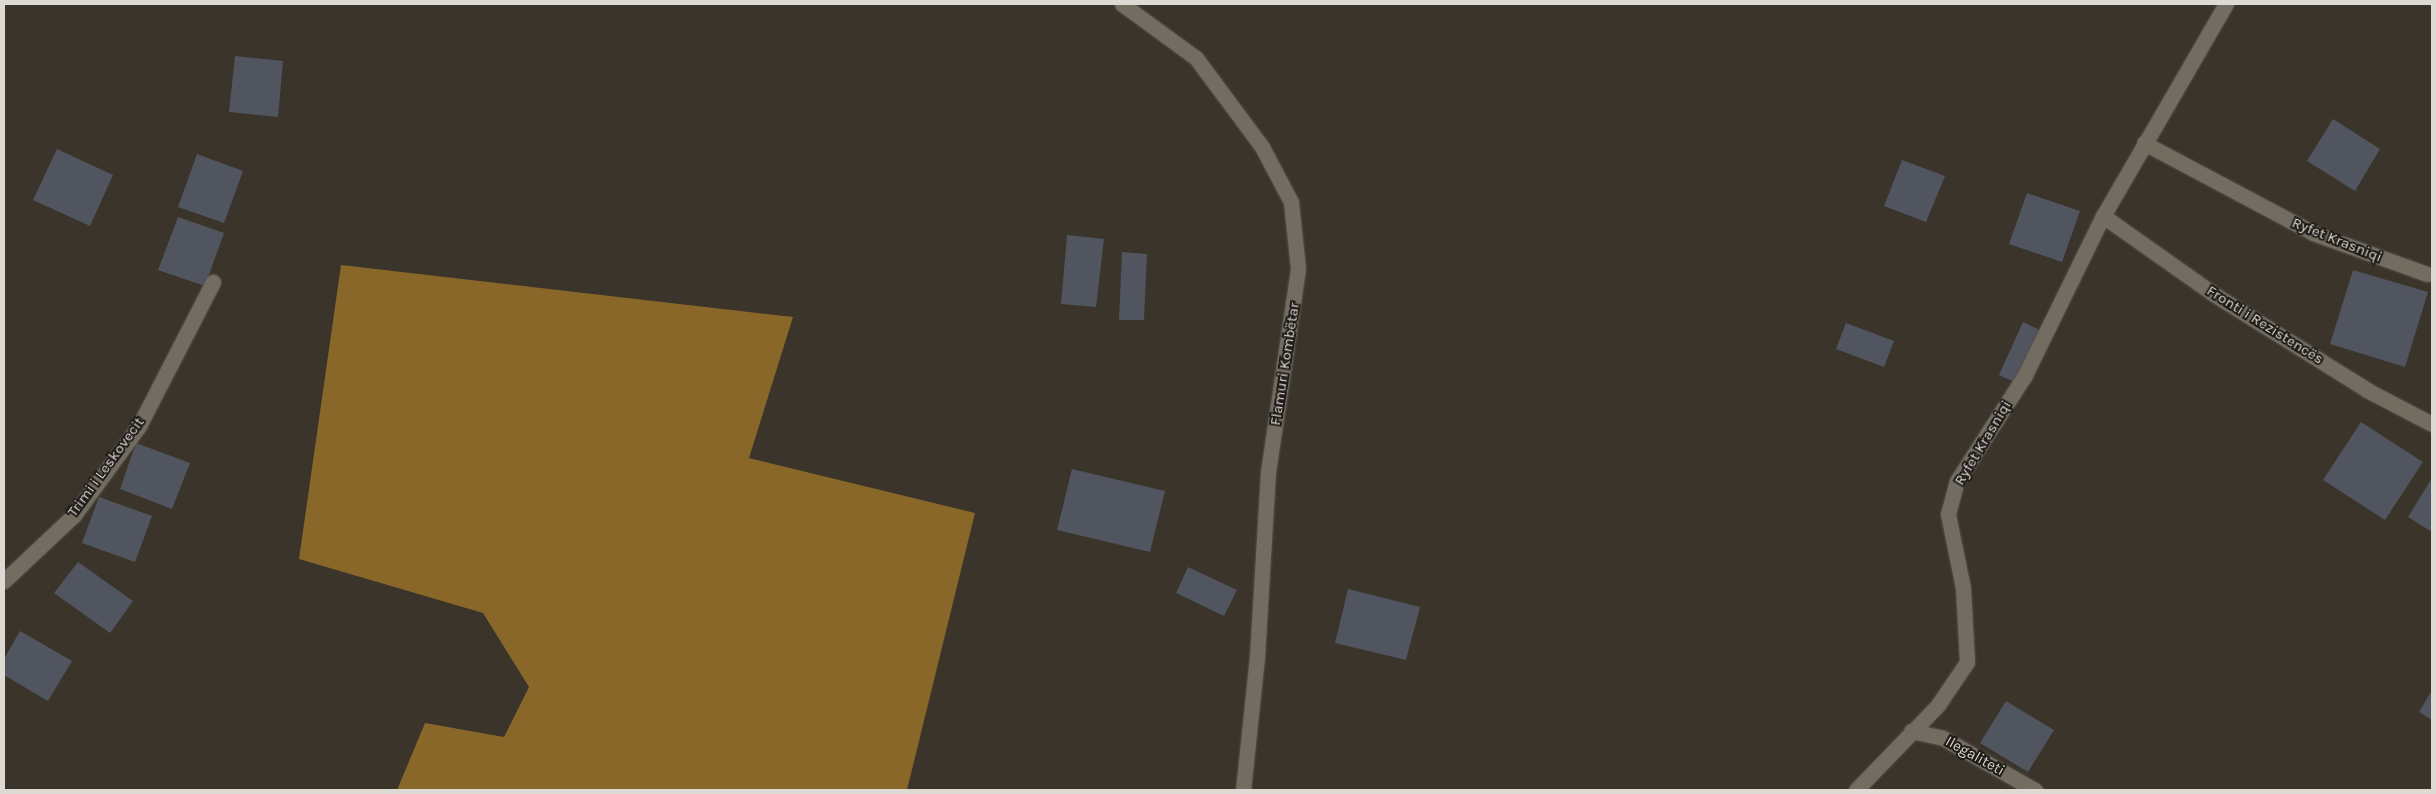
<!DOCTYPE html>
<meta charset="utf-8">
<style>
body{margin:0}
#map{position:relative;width:2436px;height:794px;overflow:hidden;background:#3a342b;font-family:Karla,sans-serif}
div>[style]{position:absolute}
.forest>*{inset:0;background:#886728}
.building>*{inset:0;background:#51555f}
.roads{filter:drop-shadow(0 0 1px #565149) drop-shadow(0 0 1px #565149)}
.minor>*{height:15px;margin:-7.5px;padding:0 7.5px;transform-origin:7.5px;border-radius:7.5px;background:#726c61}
.tertiary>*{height:15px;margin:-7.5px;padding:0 7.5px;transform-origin:7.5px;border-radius:7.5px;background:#726c61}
span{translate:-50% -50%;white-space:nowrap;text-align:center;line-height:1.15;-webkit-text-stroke:4px #1f1c18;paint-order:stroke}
.street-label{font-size:15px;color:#ddd9d3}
.frame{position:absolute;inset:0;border:5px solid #ddd9d3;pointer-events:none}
</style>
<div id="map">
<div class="forest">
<div style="clip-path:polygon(341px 265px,793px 317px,749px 458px,975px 513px,907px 790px,397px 790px,425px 723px,504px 737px,529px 687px,483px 613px,299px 559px)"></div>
</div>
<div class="building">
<div style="clip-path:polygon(235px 56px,283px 61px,278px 117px,229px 112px)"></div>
<div style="clip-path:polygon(2333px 119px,2380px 149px,2355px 191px,2307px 161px)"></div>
<div style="clip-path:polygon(57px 149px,113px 175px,90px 226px,33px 200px)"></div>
<div style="clip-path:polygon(197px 154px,243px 171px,224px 223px,178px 207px)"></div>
<div style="clip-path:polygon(1902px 160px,1945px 176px,1926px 222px,1884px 206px)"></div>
<div style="clip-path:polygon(2027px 193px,2080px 211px,2062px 262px,2009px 244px)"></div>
<div style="clip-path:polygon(178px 217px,224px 233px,205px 286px,158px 270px)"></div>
<div style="clip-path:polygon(1067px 235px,1104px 239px,1096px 307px,1061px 304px)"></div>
<div style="clip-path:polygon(1122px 252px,1147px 254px,1144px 320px,1119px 320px)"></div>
<div style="clip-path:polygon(2353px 270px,2428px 292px,2405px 367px,2330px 344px)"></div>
<div style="clip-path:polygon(2023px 322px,2040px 330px,2017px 383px,1999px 375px)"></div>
<div style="clip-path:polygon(1846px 323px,1894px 341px,1884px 367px,1836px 349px)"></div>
<div style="clip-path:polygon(2361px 422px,2423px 462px,2385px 520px,2323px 480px)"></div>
<div style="clip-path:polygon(136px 443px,190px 463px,172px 509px,120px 489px)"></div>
<div style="clip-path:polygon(1072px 469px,1165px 491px,1150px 552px,1057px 530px)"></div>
<div style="clip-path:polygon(2432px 478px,2432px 532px,2408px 517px)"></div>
<div style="clip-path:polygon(99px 497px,152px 516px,135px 562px,82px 543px)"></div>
<div style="clip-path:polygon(78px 562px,133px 601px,110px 633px,54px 593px)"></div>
<div style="clip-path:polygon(1188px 567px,1237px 590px,1224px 616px,1176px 593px)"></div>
<div style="clip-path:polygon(1348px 589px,1420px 607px,1406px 660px,1335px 643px)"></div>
<div style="clip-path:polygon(20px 631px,72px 661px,48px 701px,4px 675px,4px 659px)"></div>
<div style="clip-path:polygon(2432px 690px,2432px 720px,2419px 712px)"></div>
<div style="clip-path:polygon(2006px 701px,2054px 730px,2028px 772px,1980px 743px)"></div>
</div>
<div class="roads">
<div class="minor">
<div style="left:2144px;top:143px;width:191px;rotate:28deg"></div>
<div style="left:2313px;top:233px;width:121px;rotate:19.8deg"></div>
<div style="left:2103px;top:216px;width:133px;rotate:35.2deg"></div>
<div style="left:2212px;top:293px;width:183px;rotate:32deg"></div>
<div style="left:2367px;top:390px;width:73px;rotate:27.6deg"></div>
<div style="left:4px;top:581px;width:96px;rotate:-43.3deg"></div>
<div style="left:74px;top:515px;width:110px;rotate:-53.9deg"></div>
<div style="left:139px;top:426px;width:162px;rotate:-62.8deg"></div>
<div style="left:1911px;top:731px;width:33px;rotate:12deg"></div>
<div style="left:1943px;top:738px;width:106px;rotate:29.5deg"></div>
<div style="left:1856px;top:790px;width:118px;rotate:-46deg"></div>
<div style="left:1938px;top:705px;width:52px;rotate:-56deg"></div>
<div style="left:1967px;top:662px;width:74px;rotate:-93.1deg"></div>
<div style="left:1963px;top:588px;width:76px;rotate:-101.5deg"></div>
<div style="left:1948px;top:514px;width:34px;rotate:-75deg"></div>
<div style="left:1957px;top:481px;width:126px;rotate:-57.3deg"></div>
<div style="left:2025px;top:375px;width:177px;rotate:-63.9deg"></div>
<div style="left:2103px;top:216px;width:245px;rotate:-59.9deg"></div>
</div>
<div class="tertiary">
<div style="left:1122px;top:4px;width:92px;rotate:36.1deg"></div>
<div style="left:1196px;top:58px;width:111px;rotate:53.4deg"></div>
<div style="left:1262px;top:147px;width:62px;rotate:62.2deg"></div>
<div style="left:1291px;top:202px;width:67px;rotate:84deg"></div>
<div style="left:1298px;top:269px;width:205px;rotate:98.4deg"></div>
<div style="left:1268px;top:472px;width:185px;rotate:93.4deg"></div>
<div style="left:1257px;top:657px;width:134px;rotate:96deg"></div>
</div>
</div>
<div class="street-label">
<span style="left:2337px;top:240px;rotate:22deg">Ryfet Krasniqi</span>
<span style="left:2265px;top:325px;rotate:32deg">Fronti i Rezistencës</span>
<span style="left:1285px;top:364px;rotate:-81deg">Flamuri Kombëtar</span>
<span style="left:1983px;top:443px;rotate:-59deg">Ryfet Krasniqi</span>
<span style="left:106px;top:467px;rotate:-54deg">Trimi i Leskovecit</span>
<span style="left:1975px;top:756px;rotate:29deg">Ilegaliteti</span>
</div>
<div class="frame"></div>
</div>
